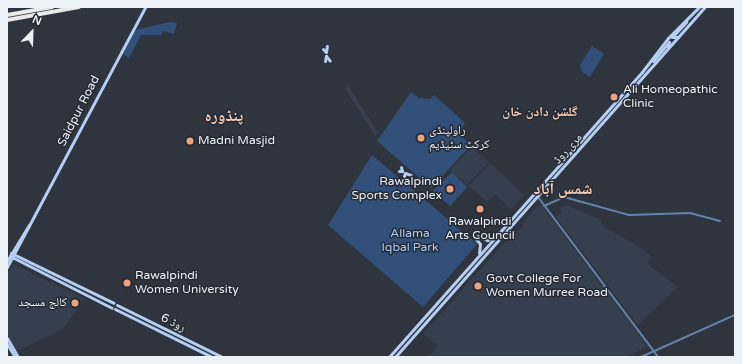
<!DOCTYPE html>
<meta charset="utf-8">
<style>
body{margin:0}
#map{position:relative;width:742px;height:364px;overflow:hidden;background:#2f353f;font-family:"Varela Round","Noto Naskh Arabic",sans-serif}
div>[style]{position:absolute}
.built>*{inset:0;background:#353f4e}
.green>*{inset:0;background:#324f79}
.minor>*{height:2px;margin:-1px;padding:0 1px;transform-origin:1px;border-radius:1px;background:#6582ac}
.major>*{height:3px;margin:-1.5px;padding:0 1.5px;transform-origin:1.5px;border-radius:1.5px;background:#b6cef1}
.highway>*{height:4px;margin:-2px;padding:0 2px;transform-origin:2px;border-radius:2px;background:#eaeaea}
.dots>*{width:11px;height:11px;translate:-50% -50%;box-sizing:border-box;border:2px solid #252b34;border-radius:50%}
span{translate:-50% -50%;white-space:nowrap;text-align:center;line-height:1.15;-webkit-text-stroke:3px #252b34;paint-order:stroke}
.poi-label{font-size:12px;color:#ecf0f7}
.left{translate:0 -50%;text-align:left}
.right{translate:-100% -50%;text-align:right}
.street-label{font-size:12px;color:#ecf0f7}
.park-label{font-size:12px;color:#aaccfe}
.neighbourhood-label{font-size:13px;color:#f7cab3;font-weight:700}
.district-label{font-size:16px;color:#f7cab3;font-weight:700}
.frame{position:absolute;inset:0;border:8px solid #ecf0f7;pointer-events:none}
.north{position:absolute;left:12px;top:12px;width:40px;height:40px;-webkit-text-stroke:3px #252b34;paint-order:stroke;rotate:23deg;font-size:11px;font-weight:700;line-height:16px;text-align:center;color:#ecf0f7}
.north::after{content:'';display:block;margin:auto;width:14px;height:18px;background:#ecf0f7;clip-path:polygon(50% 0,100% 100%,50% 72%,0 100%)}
</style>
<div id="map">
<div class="built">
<div style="clip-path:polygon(349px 86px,378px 133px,375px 136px,345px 88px)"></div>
<div style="clip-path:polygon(471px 147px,489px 162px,467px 185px,450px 170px)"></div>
<div style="clip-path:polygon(490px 163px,524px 195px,511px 209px,495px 194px,487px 202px,469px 186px)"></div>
<div style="clip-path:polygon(540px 203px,647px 346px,628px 357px,429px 357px,438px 346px,423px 334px,504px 243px,524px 226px,522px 224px)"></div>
<div style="clip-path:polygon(566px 205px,601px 220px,601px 225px,643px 249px,652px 257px,648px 262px,650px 266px,678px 287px,638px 325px,556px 217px,562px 212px,559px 207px)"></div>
<div style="clip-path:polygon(13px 264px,84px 299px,63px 329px,17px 351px,7px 334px,7px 275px)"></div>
</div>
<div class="green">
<div style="clip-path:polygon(170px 22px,177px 23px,174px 34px,163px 31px,161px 35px,141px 35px,129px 58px,120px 52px,133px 28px,135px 30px)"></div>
<div style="clip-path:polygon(592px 46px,604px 54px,590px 77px,582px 72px,580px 65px)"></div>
<div style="clip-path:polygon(411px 92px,419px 98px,430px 99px,434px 95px,465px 123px,459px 135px,471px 145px,431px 188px,377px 141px)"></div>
<div style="clip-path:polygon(372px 155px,477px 244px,423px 307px,328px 225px)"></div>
<div style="clip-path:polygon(452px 172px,467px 187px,450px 206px,433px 191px)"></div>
</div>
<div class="minor">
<div style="left:538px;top:197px;width:200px;rotate:53.1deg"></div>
<div style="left:544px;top:206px;width:22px;rotate:-24deg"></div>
<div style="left:564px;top:197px;width:67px;rotate:15.5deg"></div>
<div style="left:629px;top:215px;width:61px;rotate:-1.9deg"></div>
<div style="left:690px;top:213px;width:31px;rotate:15deg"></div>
<div style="left:641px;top:357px;width:103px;rotate:-24.1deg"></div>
</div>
<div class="major">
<div style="left:678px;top:37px;width:6px;rotate:180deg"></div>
<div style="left:672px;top:37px;width:21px;rotate:-47deg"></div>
<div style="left:323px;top:49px;width:4px;rotate:45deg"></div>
<div style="left:326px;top:52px;width:6px;rotate:-81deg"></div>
<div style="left:325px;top:61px;width:5px;rotate:-79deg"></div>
<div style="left:326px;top:56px;width:6px;rotate:51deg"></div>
<div style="left:653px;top:61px;width:25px;rotate:-50deg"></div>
<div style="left:669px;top:42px;width:5px;rotate:101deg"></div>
<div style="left:399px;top:171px;width:3px"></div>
<div style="left:402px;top:171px;width:4px;rotate:-104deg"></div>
<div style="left:404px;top:176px;width:3px;rotate:-72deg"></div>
<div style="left:405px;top:173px;width:6px;rotate:18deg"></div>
<div style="left:478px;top:236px;width:10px;rotate:24deg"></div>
<div style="left:487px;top:240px;width:9px;rotate:-21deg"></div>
<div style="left:476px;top:239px;width:6px;rotate:51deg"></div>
<div style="left:480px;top:244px;width:9px;rotate:96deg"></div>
<div style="left:11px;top:253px;width:114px;rotate:25.9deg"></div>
<div style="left:10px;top:256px;width:114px;rotate:27deg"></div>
<div style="left:7px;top:261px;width:42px;rotate:-58.6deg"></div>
<div style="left:7px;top:267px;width:294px;rotate:-62deg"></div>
<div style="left:117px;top:305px;width:117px;rotate:26.3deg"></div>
<div style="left:115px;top:309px;width:108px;rotate:26.3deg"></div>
<div style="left:7px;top:338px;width:22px;rotate:60deg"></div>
<div style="left:7px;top:344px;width:15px;rotate:58deg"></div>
<div style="left:389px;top:357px;width:381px;rotate:-48.4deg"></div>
<div style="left:642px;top:72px;width:43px;rotate:-52.6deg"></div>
<div style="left:668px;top:38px;width:44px;rotate:-45deg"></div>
<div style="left:395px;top:357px;width:468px;rotate:-48.5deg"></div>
</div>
<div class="highway">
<div style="left:7px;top:15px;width:46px;rotate:-10.1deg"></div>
<div style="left:7px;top:20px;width:73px;rotate:-10.2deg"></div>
</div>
<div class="dots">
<div style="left:614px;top:97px;background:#f0a27a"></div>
<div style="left:421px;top:138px;background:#f0a27a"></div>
<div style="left:190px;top:141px;background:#f0a27a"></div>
<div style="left:450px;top:189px;background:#f0a27a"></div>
<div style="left:480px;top:209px;background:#f0a27a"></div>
<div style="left:127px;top:283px;background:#f0a27a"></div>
<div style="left:478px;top:286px;background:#f0a27a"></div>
<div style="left:75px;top:303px;background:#f0a27a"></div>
</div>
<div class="poi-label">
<span class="left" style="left:623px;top:97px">Ali Homeopathic<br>Clinic</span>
<span class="left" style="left:429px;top:138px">راولپنڈی<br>کرکٹ سٹیڈیم</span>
<span class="left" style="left:198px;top:141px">Madni Masjid</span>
<span class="right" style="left:442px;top:189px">Rawalpindi<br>Sports Complex</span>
<span style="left:480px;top:229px">Rawalpindi<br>Arts Council</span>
<span class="left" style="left:135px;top:283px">Rawalpindi<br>Women University</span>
<span class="left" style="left:486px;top:286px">Govt College For<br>Women Murree Road</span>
<span class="right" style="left:67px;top:303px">کالج مسجد</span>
</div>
<div class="street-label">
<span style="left:79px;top:111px;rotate:-63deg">Saidpur Road</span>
<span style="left:568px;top:149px;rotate:-48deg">مری روڈ</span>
<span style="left:173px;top:323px;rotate:26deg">روڈ 6</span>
</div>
<div class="park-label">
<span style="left:410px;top:241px">Allama<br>Iqbal Park</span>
</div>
<div class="neighbourhood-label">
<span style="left:540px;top:112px">گلشن دادن خان</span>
</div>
<div class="district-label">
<span style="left:224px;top:116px">پنڈورہ</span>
<span style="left:563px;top:189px">شمس آباد</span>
</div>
<div class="frame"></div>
<div class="north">N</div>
</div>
